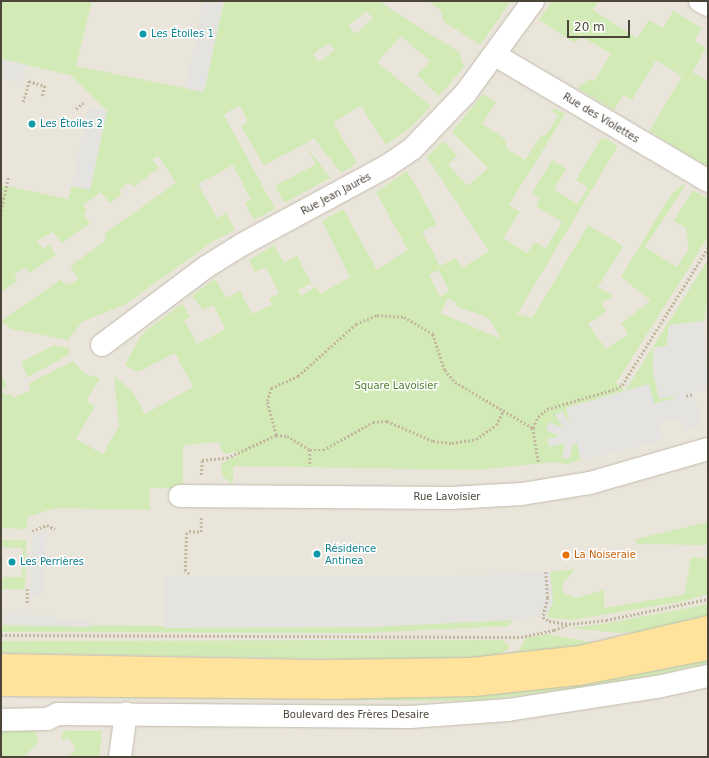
<!DOCTYPE html>
<meta charset="utf-8">
<style>
body{margin:0}
#map{position:relative;width:709px;height:758px;overflow:hidden;background:#f6f3ec;font-family:"DejaVu Sans",sans-serif}
div>[style]{position:absolute}
.residential>*{inset:0;background:#eae5da}
.green>*{inset:0;background:#d2eab5}
.parking>*{inset:0;background:#e5e3e0}
.path>*{height:2.5px;margin-top:-1.25px;transform-origin:0;background:repeating-linear-gradient(90deg,#c4b79f 0 2px,transparent 0 4px)}
.roads{filter:drop-shadow(0 0 1px #c2bbae) drop-shadow(0 0 1px #c2bbae)}
.minor>*{height:22px;margin:-11px;padding:0 11px;transform-origin:11px;border-radius:11px;background:#fff}
.major>*{height:22px;margin:-11px;padding:0 11px;transform-origin:11px;border-radius:11px;background:#ffe39c}
.dots>*{width:11px;height:11px;translate:-50% -50%;box-sizing:border-box;border:2px solid #fff;border-radius:50%}
span{translate:-50% -50%;white-space:nowrap;text-align:center;line-height:1.15;-webkit-text-stroke:3px #fff;paint-order:stroke}
.culture-label{font-size:10px;color:#0d838f}
.left{translate:0 -50%;text-align:left}
.street-label{font-size:10px;color:#4b4439}
.park-label{font-size:10px;color:#4a7f2a}
.food-label{font-size:10px;color:#c56008}
.frame{position:absolute;inset:0;border:2px solid #4b4439;pointer-events:none}
.scale{position:absolute;left:567px;top:20px;width:63px;height:18px;box-sizing:border-box;border:2px solid #4b4439;border-top:0;padding-left:5px;font-size:12px;line-height:14px;white-space:nowrap;color:#4b4439;-webkit-text-stroke:3px #fff;paint-order:stroke}
</style>
<div id="map">
<div class="residential">
<div style="clip-path:polygon(1px 1px,708px 1px,708px 757px,1px 757px)"></div>
</div>
<div class="green">
<div style="clip-path:polygon(evenodd,1px 1px,92px 1px,76px 66px,204px 92px,224px 1px,384px 1px,382px 4px,459px 52px,464px 67px,439px 96px,417px 75px,430px 61px,401px 36px,377px 62px,431px 106px,412px 126px,386px 145px,361px 106px,333px 122px,357px 163px,341px 173px,314px 138px,305px 144px,330px 178px,284px 203px,275px 186px,316px 164px,305px 144px,264px 165px,241px 126px,248px 121px,239px 105px,224px 115px,275px 209px,254px 220px,245px 203px,251px 200px,233px 165px,198px 184px,217px 218px,226px 213px,235px 230px,212px 242px,126px 304px,82px 322px,68px 340px,11px 329px,1px 321px,60px 280px,68px 285px,79px 279px,70px 266px,107px 240px,104px 234px,176px 183px,158px 156px,152px 160px,159px 168px,133px 187px,129px 182px,119px 190px,122px 194px,109px 203px,101px 192px,83px 205px,87px 211px,83px 213px,90px 223px,61px 243px,53px 232px,37px 241px,43px 249px,49px 245px,56px 255px,30px 273px,25px 267px,14px 275px,18px 281px,1px 292px,1px 185px,68px 199px,72px 186px,90px 190px,107px 111px,70px 75px,1px 59px,1px 1px,366px 11px,373px 18px,355px 34px,348px 26px,366px 11px,1px 1px,329px 43px,335px 50px,319px 62px,313px 54px,329px 43px)"></div>
<div style="clip-path:polygon(432px 1px,511px 1px,480px 45px,443px 21px,441px 11px,431px 3px)"></div>
<div style="clip-path:polygon(552px 1px,598px 1px,593px 10px,637px 38px,649px 20px,663px 28px,673px 11px,702px 28px,694px 41px,706px 48px,692px 72px,708px 81px,708px 167px,649px 131px,682px 76px,656px 60px,632px 100px,623px 95px,614px 110px,577px 88px,589px 79px,594px 81px,611px 54px,581px 36px,578px 41px,573px 42px,539px 20px)"></div>
<div style="clip-path:polygon(evenodd,483px 94px,496px 102px,482px 124px,505px 139px,507px 149px,525px 160px,541px 136px,547px 134px,558px 116px,552px 111px,554px 108px,565px 114px,509px 205px,520px 212px,503px 238px,527px 253px,535px 242px,546px 249px,562px 222px,536px 206px,540px 199px,532px 193px,552px 160px,566px 169px,554px 190px,578px 204px,588px 188px,576px 180px,602px 137px,618px 146px,517px 314px,532px 318px,588px 225px,623px 246px,598px 287px,613px 296px,601px 303px,606px 311px,588px 324px,606px 349px,628px 334px,621px 323px,651px 301px,621px 277px,671px 195px,683px 184px,685px 186px,645px 247px,677px 267px,689px 249px,686px 228px,674px 221px,693px 190px,708px 199px,708px 237px,616px 383px,625px 391px,708px 260px,708px 294px,704px 321px,669px 325px,667px 346px,653px 348px,653px 370px,659px 399px,675px 396px,675px 398px,654px 404px,649px 384px,566px 408px,571px 425px,563px 428px,560px 436px,562px 444px,565px 443px,569px 459px,573px 444px,577px 443px,581px 460px,567px 464px,554px 462px,477px 470px,233px 466px,233px 484px,223px 477px,221px 464px,238px 455px,235px 451px,225px 454px,221px 450px,220px 442px,183px 445px,183px 488px,150px 488px,150px 510px,55px 508px,27px 517px,27px 529px,1px 528px,1px 374px,7px 386px,2px 390px,5px 395px,10px 393px,13px 398px,31px 390px,28px 384px,73px 361px,85px 374px,100px 378px,86px 401px,95px 406px,76px 439px,103px 454px,119px 427px,114px 376px,132px 391px,145px 414px,193px 387px,175px 353px,138px 372px,125px 365px,140px 337px,148px 329px,182px 304px,190px 317px,184px 320px,197px 344px,226px 329px,213px 305px,203px 310px,192px 296px,215px 279px,227px 298px,240px 291px,252px 314px,272px 305px,269px 299px,279px 293px,266px 267px,255px 272px,249px 260px,274px 245px,284px 263px,297px 256px,311px 283px,298px 290px,301px 296px,316px 286px,321px 294px,350px 277px,322px 221px,343px 209px,377px 270px,408px 250px,376px 192px,407px 171px,437px 224px,422px 232px,440px 266px,456px 258px,462px 268px,489px 251px,427px 157px,443px 141px,457px 155px,448px 165px,468px 186px,488px 168px,452px 132px,483px 94px,439px 270px,449px 291px,440px 297px,429px 275px,439px 270px,483px 94px,448px 299px,457px 303px,456px 306px,489px 318px,501px 339px,440px 313px,448px 299px)"></div>
<div style="clip-path:polygon(54px 345px,69px 348px,70px 354px,28px 377px,21px 362px)"></div>
<div style="clip-path:polygon(708px 522px,708px 545px,637px 544px,636px 539px)"></div>
<div style="clip-path:polygon(1px 540px,26px 540px,25px 589px,2px 589px,3px 577px,22px 577px,23px 548px,1px 547px)"></div>
<div style="clip-path:polygon(691px 557px,708px 559px,708px 594px,685px 601px,571px 620px,550px 618px,547px 615px,553px 602px,550px 572px,575px 569px,562px 584px,564px 594px,576px 598px,604px 590px,604px 608px,685px 594px)"></div>
<div style="clip-path:polygon(708px 604px,708px 621px,664px 632px,619px 633px,571px 628px,609px 623px)"></div>
<div style="clip-path:polygon(512px 620px,509px 626px,368px 633px,1px 632px,1px 625px,368px 627px)"></div>
<div style="clip-path:polygon(548px 634px,595px 643px,567px 649px,519px 654px,519px 650px,526px 638px)"></div>
<div style="clip-path:polygon(503px 640px,510px 647px,501px 654px,488px 658px,403px 660px,1px 653px,1px 641px)"></div>
<div style="clip-path:polygon(708px 657px,708px 663px,653px 676px,582px 688px,473px 701px,106px 698px,106px 694px)"></div>
<div style="clip-path:polygon(1px 730px,35px 731px,39px 742px,24px 757px,1px 757px)"></div>
<div style="clip-path:polygon(63px 731px,102px 731px,99px 757px,67px 757px,76px 750px,69px 738px,62px 740px)"></div>
</div>
<div class="parking">
<div style="clip-path:polygon(204px 1px,224px 1px,204px 92px,185px 88px)"></div>
<div style="clip-path:polygon(1px 59px,27px 65px,22px 83px,1px 78px)"></div>
<div style="clip-path:polygon(88px 107px,107px 111px,90px 190px,72px 186px)"></div>
<div style="clip-path:polygon(704px 321px,708px 388px,694px 392px,702px 424px,685px 430px,681px 418px,659px 423px,663px 440px,581px 460px,577px 443px,573px 444px,569px 459px,562px 458px,565px 443px,549px 447px,547px 439px,559px 436px,546px 430px,549px 422px,563px 428px,555px 415px,562px 411px,570px 423px,566px 408px,649px 384px,654px 404px,675px 398px,674px 396px,659px 399px,653px 370px,653px 348px,667px 346px,669px 325px)"></div>
<div style="clip-path:polygon(46px 529px,45px 592px,30px 598px,32px 535px)"></div>
<div style="clip-path:polygon(550px 572px,553px 602px,547px 615px,512px 620px,368px 627px,164px 628px,165px 576px,454px 576px)"></div>
<div style="clip-path:polygon(1px 614px,53px 615px,59px 620px,89px 620px,90px 627px,1px 625px)"></div>
</div>
<div class="path">
<div style="left:23px;top:102px;width:22px;rotate:-74deg"></div>
<div style="left:29px;top:81px;width:17px;rotate:17deg"></div>
<div style="left:45px;top:86px;width:12px;rotate:104deg"></div>
<div style="left:76px;top:109px;width:11px;rotate:-41deg"></div>
<div style="left:1px;top:211px;width:34px;rotate:-78deg"></div>
<div style="left:686px;top:396px;width:8px;rotate:-14deg"></div>
<div style="left:533px;top:428px;width:36px;rotate:81deg"></div>
<div style="left:276px;top:435px;width:11px;rotate:5deg"></div>
<div style="left:287px;top:436px;width:27px;rotate:31deg"></div>
<div style="left:310px;top:450px;width:13px"></div>
<div style="left:323px;top:450px;width:57px;rotate:-29.2deg"></div>
<div style="left:373px;top:422px;width:14px;rotate:-4deg"></div>
<div style="left:387px;top:421px;width:50px;rotate:23.5deg"></div>
<div style="left:433px;top:441px;width:19px;rotate:6deg"></div>
<div style="left:452px;top:443px;width:24px;rotate:-9deg"></div>
<div style="left:476px;top:439px;width:24px;rotate:-35deg"></div>
<div style="left:496px;top:425px;width:16px;rotate:-63deg"></div>
<div style="left:310px;top:450px;width:16px;rotate:90deg"></div>
<div style="left:201px;top:475px;width:15px;rotate:-86deg"></div>
<div style="left:202px;top:460px;width:25px;rotate:-5deg"></div>
<div style="left:227px;top:458px;width:54px;rotate:-25.1deg"></div>
<div style="left:276px;top:435px;width:35px;rotate:-105deg"></div>
<div style="left:267px;top:401px;width:14px;rotate:-73deg"></div>
<div style="left:271px;top:388px;width:30px;rotate:-24deg"></div>
<div style="left:298px;top:376px;width:78px;rotate:-41.9deg"></div>
<div style="left:356px;top:324px;width:23px;rotate:-23deg"></div>
<div style="left:377px;top:315px;width:27px;rotate:4deg"></div>
<div style="left:404px;top:317px;width:34px;rotate:30deg"></div>
<div style="left:433px;top:334px;width:38px;rotate:72deg"></div>
<div style="left:445px;top:370px;width:16px;rotate:50deg"></div>
<div style="left:455px;top:382px;width:91px;rotate:30.5deg"></div>
<div style="left:533px;top:428px;width:12px;rotate:-66deg"></div>
<div style="left:538px;top:417px;width:12px;rotate:-42deg"></div>
<div style="left:547px;top:409px;width:72px;rotate:-16.2deg"></div>
<div style="left:616px;top:389px;width:7px;rotate:-34deg"></div>
<div style="left:622px;top:385px;width:162px;rotate:-57.9deg"></div>
<div style="left:32px;top:531px;width:16px;rotate:-22deg"></div>
<div style="left:47px;top:525px;width:9px;rotate:27deg"></div>
<div style="left:546px;top:572px;width:26px;rotate:86deg"></div>
<div style="left:548px;top:598px;width:20px;rotate:105deg"></div>
<div style="left:543px;top:617px;width:7px;rotate:34deg"></div>
<div style="left:549px;top:621px;width:19px;rotate:9deg"></div>
<div style="left:189px;top:574px;width:5px;rotate:-143deg"></div>
<div style="left:185px;top:571px;width:37px;rotate:-88deg"></div>
<div style="left:186px;top:534px;width:4px;rotate:-45deg"></div>
<div style="left:189px;top:531px;width:12px;rotate:5deg"></div>
<div style="left:201px;top:532px;width:15px;rotate:-90deg"></div>
<div style="left:27px;top:603px;width:14px;rotate:-90deg"></div>
<div style="left:1px;top:635px;width:520px;rotate:0.22deg"></div>
<div style="left:521px;top:637px;width:34px;rotate:-12deg"></div>
<div style="left:554px;top:630px;width:16px;rotate:-22deg"></div>
<div style="left:569px;top:624px;width:37px;rotate:-6deg"></div>
<div style="left:606px;top:620px;width:104px;rotate:-11.6deg"></div>
</div>
<div class="roads">
<div class="minor">
<div style="left:700px;top:1px;width:9px;rotate:27deg"></div>
<div style="left:495px;top:55px;width:247px;rotate:30.6deg"></div>
<div style="left:102px;top:345px;width:130px;rotate:-36.9deg"></div>
<div style="left:206px;top:267px;width:44px;rotate:-31.9deg"></div>
<div style="left:243px;top:244px;width:164px;rotate:-28.4deg"></div>
<div style="left:387px;top:166px;width:30px;rotate:-34deg"></div>
<div style="left:412px;top:149px;width:76px;rotate:-46.1deg"></div>
<div style="left:465px;top:94px;width:115px;rotate:-53.8deg"></div>
<div style="left:180px;top:496px;width:271px;rotate:0.4deg"></div>
<div style="left:451px;top:498px;width:71px;rotate:-3.2deg"></div>
<div style="left:522px;top:494px;width:69px;rotate:-9.2deg"></div>
<div style="left:590px;top:483px;width:123px;rotate:-16.1deg"></div>
<div style="left:1px;top:720px;width:46px;rotate:-1.2deg"></div>
<div style="left:47px;top:719px;width:12px;rotate:-24deg"></div>
<div style="left:58px;top:714px;width:352px;rotate:0.5deg"></div>
<div style="left:410px;top:717px;width:98px;rotate:-4.1deg"></div>
<div style="left:508px;top:710px;width:151px;rotate:-8.8deg"></div>
<div style="left:657px;top:687px;width:52px;rotate:-12.2deg"></div>
<div style="left:120px;top:757px;width:44px;rotate:-82.2deg"></div>
</div>
<div class="major">
<div style="left:1px;top:665px;width:325px;rotate:1.1deg"></div>
<div style="left:326px;top:671px;width:145px;rotate:-0.8deg"></div>
<div style="left:471px;top:669px;width:110px;rotate:-6.3deg"></div>
<div style="left:580px;top:657px;width:131px;rotate:-13.2deg"></div>
<div style="left:1px;top:685px;width:326px;rotate:0.5deg"></div>
<div style="left:327px;top:688px;width:147px;rotate:-1.2deg"></div>
<div style="left:474px;top:685px;width:106px;rotate:-6deg"></div>
<div style="left:579px;top:674px;width:131px;rotate:-11deg"></div>
</div>
</div>
<div class="dots">
<div style="left:143px;top:34px;background:#0f9aa8"></div>
<div style="left:32px;top:124px;background:#0f9aa8"></div>
<div style="left:317px;top:554px;background:#0f9aa8"></div>
<div style="left:566px;top:555px;background:#e8710a"></div>
<div style="left:12px;top:562px;background:#0f9aa8"></div>
</div>
<div class="culture-label">
<span class="left" style="left:151px;top:34px">Les Étoiles 1</span>
<span class="left" style="left:40px;top:124px">Les Étoiles 2</span>
<span class="left" style="left:325px;top:554px">Résidence<br>Antinea</span>
<span class="left" style="left:20px;top:562px">Les Perrières</span>
</div>
<div class="street-label">
<span style="left:601px;top:118px;rotate:31deg">Rue des Violettes</span>
<span style="left:336px;top:194px;rotate:-28deg">Rue Jean Jaurès</span>
<span style="left:447px;top:497px">Rue Lavoisier</span>
<span style="left:356px;top:715px">Boulevard des Frères Desaire</span>
</div>
<div class="park-label">
<span style="left:396px;top:386px">Square Lavoisier</span>
</div>
<div class="food-label">
<span class="left" style="left:574px;top:555px">La Noiseraie</span>
</div>
<div class="frame"></div>
<div class="scale">20 m</div>
</div>
